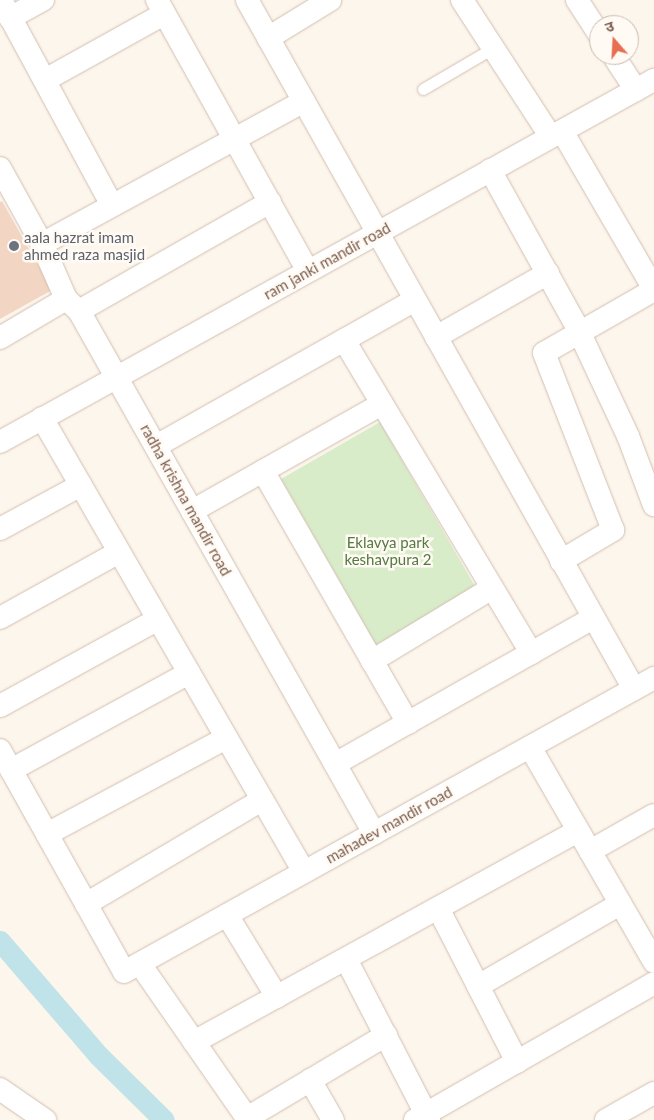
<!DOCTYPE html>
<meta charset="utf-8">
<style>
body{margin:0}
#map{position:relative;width:654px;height:1120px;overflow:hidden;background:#fdf6ec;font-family:Lato,"Noto Sans Devanagari",sans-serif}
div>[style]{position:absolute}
.green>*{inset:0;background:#d8ecc9}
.canal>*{height:21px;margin:-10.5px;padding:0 10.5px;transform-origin:10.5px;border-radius:10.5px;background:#bfe3e8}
.building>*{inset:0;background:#f3d5c3}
.roads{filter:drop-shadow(0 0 1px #d1beb0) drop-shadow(0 0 1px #d1beb0)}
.service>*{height:11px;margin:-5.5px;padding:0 5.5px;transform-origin:5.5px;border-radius:5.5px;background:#fff}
.minor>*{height:22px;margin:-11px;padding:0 11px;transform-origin:11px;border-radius:11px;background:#fff}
.dots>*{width:14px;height:14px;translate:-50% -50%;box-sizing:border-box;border:2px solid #fffaf3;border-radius:50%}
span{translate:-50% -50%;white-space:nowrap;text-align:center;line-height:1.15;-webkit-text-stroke:5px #fffaf3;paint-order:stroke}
.worship-label{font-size:15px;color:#5b616d}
.left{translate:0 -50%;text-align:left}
.street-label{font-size:15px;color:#7a5c4d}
.park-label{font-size:15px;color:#537a41}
.north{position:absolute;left:589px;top:15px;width:50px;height:50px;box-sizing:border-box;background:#fffaf3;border:1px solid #cabbb1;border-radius:50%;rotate:341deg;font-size:14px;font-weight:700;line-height:20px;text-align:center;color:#7a5c4d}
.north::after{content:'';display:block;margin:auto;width:18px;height:22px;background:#e76f51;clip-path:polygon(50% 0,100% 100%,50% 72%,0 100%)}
</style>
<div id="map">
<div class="green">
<div style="clip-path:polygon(380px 422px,476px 588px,376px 645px,281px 479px)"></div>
</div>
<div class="canal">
<div style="left:0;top:941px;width:152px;rotate:49.3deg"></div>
<div style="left:99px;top:1056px;width:91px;rotate:44.6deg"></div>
</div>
<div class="building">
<div style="clip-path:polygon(2px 201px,52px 290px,0 319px,0 202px)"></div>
</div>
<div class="roads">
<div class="service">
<div style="left:423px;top:89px;width:81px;rotate:-30.4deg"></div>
</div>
<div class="minor">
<div style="left:1px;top:0;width:233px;rotate:61.6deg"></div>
<div style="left:157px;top:0;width:310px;rotate:60.9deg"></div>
<div style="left:247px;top:0;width:790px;rotate:60.68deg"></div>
<div style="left:462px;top:0;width:163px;rotate:57deg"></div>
<div style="left:577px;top:0;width:40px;rotate:57.1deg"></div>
<div style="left:10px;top:18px;width:38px;rotate:-29deg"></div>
<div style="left:268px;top:38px;width:73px;rotate:-31.5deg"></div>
<div style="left:613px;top:55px;width:42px;rotate:56.7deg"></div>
<div style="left:45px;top:80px;width:136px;rotate:-29deg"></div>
<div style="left:562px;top:131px;width:183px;rotate:59.8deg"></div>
<div style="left:0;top:168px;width:87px;rotate:61.1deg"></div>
<div style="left:42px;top:244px;width:60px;rotate:66.4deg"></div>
<div style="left:66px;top:299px;width:18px;rotate:43deg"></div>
<div style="left:79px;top:311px;width:600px;rotate:60.53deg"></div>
<div style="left:490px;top:170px;width:177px;rotate:61deg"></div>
<div style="left:576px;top:325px;width:123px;rotate:64.9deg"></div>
<div style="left:628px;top:436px;width:74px;rotate:69.4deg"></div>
<div style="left:42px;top:244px;width:298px;rotate:-28.6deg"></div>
<div style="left:79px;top:311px;width:220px;rotate:-29.7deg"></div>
<div style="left:436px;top:337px;width:129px;rotate:-29.7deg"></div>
<div style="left:0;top:338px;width:77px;rotate:-30.6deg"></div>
<div style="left:344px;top:340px;width:365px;rotate:59.1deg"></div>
<div style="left:42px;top:418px;width:524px;rotate:60.01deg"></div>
<div style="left:0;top:442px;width:748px;rotate:-28.97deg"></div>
<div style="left:156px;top:446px;width:297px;rotate:-29.4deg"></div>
<div style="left:263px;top:471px;width:291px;rotate:60.1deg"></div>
<div style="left:192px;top:511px;width:218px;rotate:-29.4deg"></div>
<div style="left:0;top:529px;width:92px;rotate:-28.5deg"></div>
<div style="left:561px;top:561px;width:61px;rotate:-30.8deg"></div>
<div style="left:613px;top:530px;width:190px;rotate:-111.3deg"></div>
<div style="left:544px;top:353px;width:127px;rotate:-29.8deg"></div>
<div style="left:0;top:618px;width:136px;rotate:-29deg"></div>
<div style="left:372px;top:661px;width:140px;rotate:-31.3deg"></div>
<div style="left:0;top:706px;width:180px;rotate:-28.8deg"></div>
<div style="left:530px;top:747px;width:248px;rotate:60deg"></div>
<div style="left:0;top:750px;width:254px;rotate:60.8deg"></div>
<div style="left:124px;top:972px;width:606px;rotate:-29.02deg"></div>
<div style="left:335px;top:764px;width:296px;rotate:-29.5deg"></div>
<div style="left:11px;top:770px;width:203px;rotate:-28.6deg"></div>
<div style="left:47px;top:834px;width:203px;rotate:-28.2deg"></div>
<div style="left:590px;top:851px;width:73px;rotate:-29.4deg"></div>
<div style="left:86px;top:904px;width:204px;rotate:-30.6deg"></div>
<div style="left:438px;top:908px;width:173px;rotate:62.8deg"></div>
<div style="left:227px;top:915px;width:96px;rotate:58.6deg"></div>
<div style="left:346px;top:959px;width:181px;rotate:62.7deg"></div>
<div style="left:140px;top:964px;width:188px;rotate:55.2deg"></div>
<div style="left:247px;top:1118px;width:162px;rotate:-30.8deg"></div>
<div style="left:478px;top:986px;width:164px;rotate:-30deg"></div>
<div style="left:194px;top:1042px;width:438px;rotate:-28.8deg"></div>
<div style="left:310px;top:1080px;width:46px;rotate:60.1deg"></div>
<div style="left:0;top:1089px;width:55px;rotate:34.6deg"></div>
<div style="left:415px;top:1120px;width:275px;rotate:-29.8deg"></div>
<div style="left:606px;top:1120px;width:55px;rotate:-29.4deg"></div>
</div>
</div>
<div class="dots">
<div style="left:14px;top:246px;background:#6b7280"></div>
</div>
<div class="worship-label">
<span class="left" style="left:24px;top:246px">aala hazrat imam<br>ahmed raza masjid</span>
</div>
<div class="street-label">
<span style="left:327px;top:261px;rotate:-29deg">ram janki mandir road</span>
<span style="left:186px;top:500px;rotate:61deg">radha krishna mandir road</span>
<span style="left:389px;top:825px;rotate:-29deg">mahadev mandir road</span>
</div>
<div class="park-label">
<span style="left:388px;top:551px">Eklavya park<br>keshavpura 2</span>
</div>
<div class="north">उ</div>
</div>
